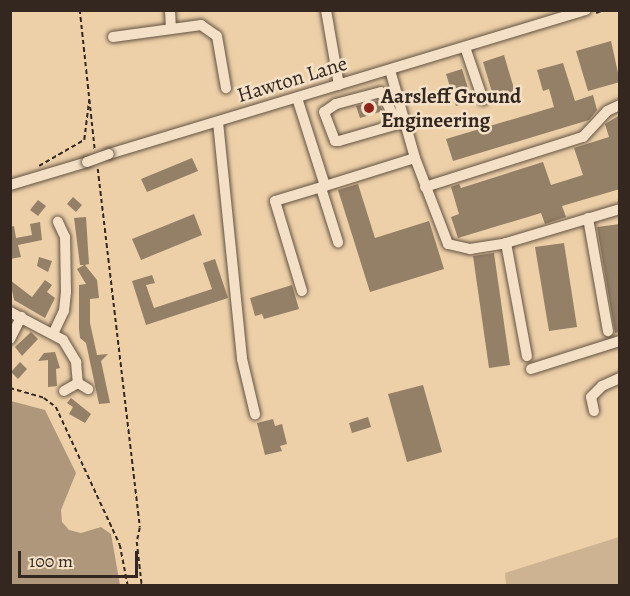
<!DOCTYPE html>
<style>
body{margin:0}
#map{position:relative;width:630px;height:596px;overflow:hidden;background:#edd0a8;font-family:Alegreya,serif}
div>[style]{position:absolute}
.green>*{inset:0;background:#cdb391}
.water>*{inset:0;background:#ae977a}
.building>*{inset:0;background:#947f67}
.path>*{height:1.5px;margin-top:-0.75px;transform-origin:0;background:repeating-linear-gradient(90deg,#332720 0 4.5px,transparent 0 7.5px)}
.roads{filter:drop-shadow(0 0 2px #625142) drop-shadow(0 0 2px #625142)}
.minor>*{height:10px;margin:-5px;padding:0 5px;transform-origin:5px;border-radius:5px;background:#f3e0c6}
.bridges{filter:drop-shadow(0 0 2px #625142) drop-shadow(0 0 2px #625142)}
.minor-bridge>*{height:10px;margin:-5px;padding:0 5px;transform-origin:5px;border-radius:5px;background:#f3e0c6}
.dots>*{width:16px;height:16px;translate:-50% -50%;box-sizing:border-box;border:3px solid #f3e0c6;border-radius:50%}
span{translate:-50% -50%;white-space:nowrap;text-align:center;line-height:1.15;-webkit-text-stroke:5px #f3e0c6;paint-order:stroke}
.street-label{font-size:21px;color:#332720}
.poi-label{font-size:21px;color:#332720;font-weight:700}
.left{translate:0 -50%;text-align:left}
.frame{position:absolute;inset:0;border:12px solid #332720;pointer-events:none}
.scale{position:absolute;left:18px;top:551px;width:120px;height:27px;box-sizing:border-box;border:3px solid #332720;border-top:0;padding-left:8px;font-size:18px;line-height:21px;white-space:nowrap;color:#332720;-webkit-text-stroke:4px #f3e0c6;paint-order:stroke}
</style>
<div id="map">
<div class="green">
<div style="clip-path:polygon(619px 537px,619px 585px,506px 585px,505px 573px)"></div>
</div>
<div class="water">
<div style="clip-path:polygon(11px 401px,45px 410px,76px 473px,61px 510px,62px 522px,69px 530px,81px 533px,101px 527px,111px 534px,120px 585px,11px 585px)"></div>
</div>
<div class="building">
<div style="clip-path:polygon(611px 41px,620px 82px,588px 91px,576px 51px)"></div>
<div style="clip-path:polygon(504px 55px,515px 92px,494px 99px,483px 62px)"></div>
<div style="clip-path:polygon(563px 63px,575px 101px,593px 95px,597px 110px,589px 120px,453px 161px,446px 139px,554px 107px,549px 89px,543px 91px,537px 70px)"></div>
<div style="clip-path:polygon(462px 69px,472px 101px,456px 106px,446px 74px)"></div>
<div style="clip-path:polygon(377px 101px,383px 111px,360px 118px,356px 106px)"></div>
<div style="clip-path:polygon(620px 115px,620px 189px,562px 206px,566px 217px,545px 224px,541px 213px,458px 238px,451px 217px,459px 214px,451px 187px,459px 184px,461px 188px,543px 162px,551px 185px,583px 175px,574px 148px,609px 137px,605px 124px)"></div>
<div style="clip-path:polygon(192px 158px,198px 171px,147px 192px,141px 179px)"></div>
<div style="clip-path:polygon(358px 184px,375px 238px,429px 221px,444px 269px,370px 292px,338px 190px)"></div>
<div style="clip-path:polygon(73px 197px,82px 205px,76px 212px,67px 204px)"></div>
<div style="clip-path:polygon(38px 200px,46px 206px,38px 216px,30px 210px)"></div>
<div style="clip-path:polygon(194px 214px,202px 235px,141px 260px,132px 239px)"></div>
<div style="clip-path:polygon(86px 217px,89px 264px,85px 265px,97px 280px,99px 298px,90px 299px,90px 323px,97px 355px,108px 354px,101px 361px,110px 403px,99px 404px,86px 343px,80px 338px,79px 329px,79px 285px,86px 284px,77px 269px,84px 265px,80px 265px,74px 218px)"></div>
<div style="clip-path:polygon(40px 222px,42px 240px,18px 245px,21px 257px,10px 259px,10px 227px,14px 226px,16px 238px,32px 235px,30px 224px)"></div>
<div style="clip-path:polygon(620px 224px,620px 332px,615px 333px,597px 227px)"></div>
<div style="clip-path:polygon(564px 243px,577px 327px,549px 331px,535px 247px)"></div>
<div style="clip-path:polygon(494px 253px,510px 365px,489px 368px,473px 256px)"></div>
<div style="clip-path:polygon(39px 257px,52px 261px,48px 272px,37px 266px)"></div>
<div style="clip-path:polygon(215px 259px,228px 298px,146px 325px,132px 281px,152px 275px,155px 283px,146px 285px,154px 308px,212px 289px,203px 263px)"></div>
<div style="clip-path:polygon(10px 280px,32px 297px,45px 280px,52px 285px,47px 292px,55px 298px,45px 318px,14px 300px)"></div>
<div style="clip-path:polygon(292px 285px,299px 309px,264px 319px,262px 314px,255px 316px,250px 298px)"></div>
<div style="clip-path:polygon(31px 332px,38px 339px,22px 356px,15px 347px)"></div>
<div style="clip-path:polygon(55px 352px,60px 368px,56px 369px,57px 386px,48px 387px,48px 360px,38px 361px,44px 353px)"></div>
<div style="clip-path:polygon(20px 362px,27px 369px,18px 379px,11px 372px)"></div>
<div style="clip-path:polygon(423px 385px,442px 452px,407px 462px,388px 394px)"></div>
<div style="clip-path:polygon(71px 398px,91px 414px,85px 423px,69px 414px,73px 407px,67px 403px)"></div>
<div style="clip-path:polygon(368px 417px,371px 427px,352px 433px,349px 423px)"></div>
<div style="clip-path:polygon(273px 419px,275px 426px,282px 424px,287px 444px,280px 446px,282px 451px,265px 455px,257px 423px)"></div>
</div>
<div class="path">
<div style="left:80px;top:10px;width:141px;rotate:83.9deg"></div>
<div style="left:596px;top:13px;width:9px;rotate:-21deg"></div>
<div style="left:39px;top:166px;width:52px;rotate:-30deg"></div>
<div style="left:84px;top:140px;width:40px;rotate:-82.9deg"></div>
<div style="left:98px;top:169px;width:361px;rotate:83.3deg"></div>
<div style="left:140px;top:528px;width:14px;rotate:102deg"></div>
<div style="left:137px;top:542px;width:44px;rotate:83.5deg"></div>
<div style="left:10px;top:388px;width:35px;rotate:16deg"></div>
<div style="left:44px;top:398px;width:15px;rotate:37deg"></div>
<div style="left:56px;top:407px;width:152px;rotate:65.1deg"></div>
<div style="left:120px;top:545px;width:42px;rotate:79deg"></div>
</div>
<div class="roads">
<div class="minor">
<div style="left:170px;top:10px;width:19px;rotate:87deg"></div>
<div style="left:326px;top:10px;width:76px;rotate:80.2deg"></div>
<div style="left:113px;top:37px;width:89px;rotate:-7.8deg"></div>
<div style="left:201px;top:25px;width:19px;rotate:35deg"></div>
<div style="left:217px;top:36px;width:53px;rotate:80.2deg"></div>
<div style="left:465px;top:47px;width:56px;rotate:71.2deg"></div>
<div style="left:390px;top:70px;width:91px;rotate:74.1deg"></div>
<div style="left:415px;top:158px;width:92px;rotate:69deg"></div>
<div style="left:448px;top:244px;width:23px;rotate:13deg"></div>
<div style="left:470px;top:249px;width:36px;rotate:-9deg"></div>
<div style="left:506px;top:243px;width:119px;rotate:-16.6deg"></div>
<div style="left:297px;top:98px;width:92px;rotate:72.3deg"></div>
<div style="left:325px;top:186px;width:94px;rotate:-17.3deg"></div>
<div style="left:218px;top:122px;width:238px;rotate:84.2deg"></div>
<div style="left:242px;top:359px;width:57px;rotate:76.7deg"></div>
<div style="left:398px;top:124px;width:36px;rotate:-118deg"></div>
<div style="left:381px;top:92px;width:47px;rotate:165.1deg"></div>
<div style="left:336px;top:104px;width:14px;rotate:146deg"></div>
<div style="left:324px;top:112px;width:31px;rotate:69deg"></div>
<div style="left:335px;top:141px;width:4px"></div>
<div style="left:339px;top:141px;width:69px;rotate:-16.1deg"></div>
<div style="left:109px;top:154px;width:498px;rotate:-16.8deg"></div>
<div style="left:10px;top:185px;width:80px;rotate:-16.6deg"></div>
<div style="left:425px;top:187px;width:166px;rotate:-17.6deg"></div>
<div style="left:583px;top:137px;width:35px;rotate:-47deg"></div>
<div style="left:607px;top:111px;width:14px;rotate:-25deg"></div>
<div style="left:321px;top:188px;width:57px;rotate:72.5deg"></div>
<div style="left:588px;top:218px;width:115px;rotate:80deg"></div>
<div style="left:506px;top:243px;width:115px;rotate:79.5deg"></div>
<div style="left:302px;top:291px;width:94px;rotate:-106.7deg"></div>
<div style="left:275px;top:201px;width:52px;rotate:-16.7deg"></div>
<div style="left:10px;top:312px;width:60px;rotate:27.8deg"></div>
<div style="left:63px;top:340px;width:26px;rotate:59deg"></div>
<div style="left:76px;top:362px;width:21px;rotate:85deg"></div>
<div style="left:54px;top:332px;width:23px;rotate:-65deg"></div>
<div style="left:64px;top:311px;width:19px;rotate:-84deg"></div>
<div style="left:66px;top:292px;width:55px;rotate:-91deg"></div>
<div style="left:65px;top:237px;width:17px;rotate:-115deg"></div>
<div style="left:10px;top:339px;width:25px;rotate:-63deg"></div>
<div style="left:531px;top:369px;width:93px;rotate:-17.5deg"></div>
<div style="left:64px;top:391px;width:16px;rotate:-30deg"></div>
<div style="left:78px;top:383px;width:12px;rotate:31deg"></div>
<div style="left:594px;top:411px;width:14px;rotate:-102deg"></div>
<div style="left:591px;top:397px;width:16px;rotate:-45deg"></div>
<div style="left:602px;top:386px;width:20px;rotate:-24deg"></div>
</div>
</div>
<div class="bridges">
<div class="minor-bridge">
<div style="left:87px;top:162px;width:23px;rotate:-20deg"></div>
</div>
</div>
<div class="dots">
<div style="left:369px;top:108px;background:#8f2418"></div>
</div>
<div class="street-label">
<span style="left:292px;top:79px;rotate:-17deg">Hawton Lane</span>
</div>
<div class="poi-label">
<span class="left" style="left:381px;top:108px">Aarsleff Ground<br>Engineering</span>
</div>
<div class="frame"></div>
<div class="scale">100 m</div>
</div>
